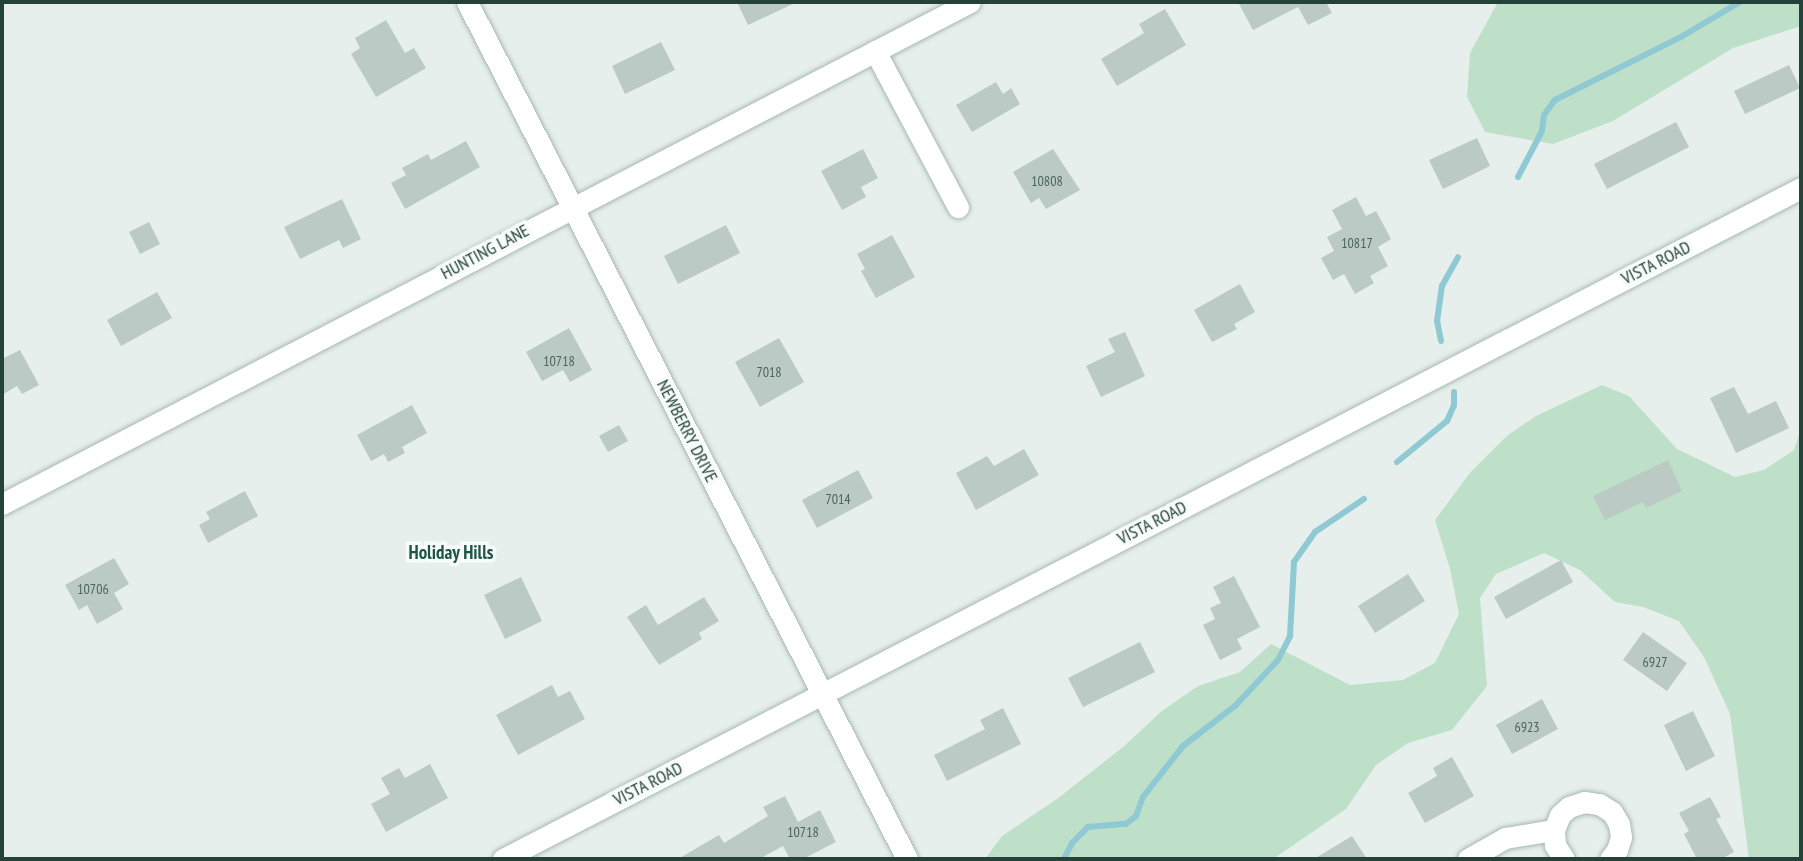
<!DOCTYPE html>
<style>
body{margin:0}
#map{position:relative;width:1803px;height:861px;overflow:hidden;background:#e6efeb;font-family:"PT Sans Narrow",sans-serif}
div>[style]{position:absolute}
.green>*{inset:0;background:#bfe0c8}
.stream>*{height:6px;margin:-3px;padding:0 3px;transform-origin:3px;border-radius:3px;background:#8ec9d4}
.building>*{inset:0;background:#bbcac4}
.roads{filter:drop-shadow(0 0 2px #a8b8b2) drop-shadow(0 0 2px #a8b8b2)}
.minor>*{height:21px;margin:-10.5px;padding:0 10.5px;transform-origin:10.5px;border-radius:10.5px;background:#fff}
span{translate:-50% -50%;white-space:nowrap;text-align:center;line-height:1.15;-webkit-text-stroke:7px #f7fbf9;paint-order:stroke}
.number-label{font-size:14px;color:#4a645c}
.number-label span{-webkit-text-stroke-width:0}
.street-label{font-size:18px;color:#24423a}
.neighbourhood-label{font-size:19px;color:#1f5548;font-weight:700}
.frame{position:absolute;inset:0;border:4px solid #24423a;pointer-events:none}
</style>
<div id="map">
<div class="green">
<div style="clip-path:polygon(1498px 2px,1801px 2px,1801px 26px,1733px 48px,1613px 121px,1553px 144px,1485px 132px,1467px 97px,1470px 53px)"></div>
<div style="clip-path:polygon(1602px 385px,1629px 396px,1677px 449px,1735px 477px,1764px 470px,1794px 450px,1801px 429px,1801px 859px,1749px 859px,1730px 714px,1704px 657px,1679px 621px,1643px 607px,1615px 602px,1580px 570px,1544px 553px,1496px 574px,1480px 598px,1487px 686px,1452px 730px,1408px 743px,1376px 765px,1346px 809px,1273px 859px,985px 859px,1002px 836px,1057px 799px,1123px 747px,1162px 711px,1198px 686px,1240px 672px,1271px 644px,1350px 685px,1403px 680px,1435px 663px,1459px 614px,1450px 569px,1435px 520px,1469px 474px,1508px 435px,1536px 416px)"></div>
</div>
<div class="stream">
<div style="left:1518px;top:177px;width:52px;rotate:-62.4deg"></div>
<div style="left:1542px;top:131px;width:16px;rotate:-83deg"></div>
<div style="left:1544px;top:115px;width:19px;rotate:-54deg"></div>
<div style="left:1555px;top:100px;width:141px;rotate:-26.6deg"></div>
<div style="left:1681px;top:37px;width:69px;rotate:-30.7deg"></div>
<div style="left:1441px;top:341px;width:20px;rotate:-101deg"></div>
<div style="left:1437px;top:321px;width:35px;rotate:-82deg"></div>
<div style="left:1442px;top:286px;width:33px;rotate:-61deg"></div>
<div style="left:1397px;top:462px;width:65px;rotate:-39.4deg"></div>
<div style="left:1447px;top:421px;width:17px;rotate:-66deg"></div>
<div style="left:1454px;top:405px;width:13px;rotate:-90deg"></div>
<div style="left:1064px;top:859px;width:18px;rotate:-63deg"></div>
<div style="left:1072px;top:843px;width:23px;rotate:-45deg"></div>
<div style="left:1088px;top:827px;width:38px;rotate:-5deg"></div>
<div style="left:1126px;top:824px;width:13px;rotate:-39deg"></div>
<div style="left:1136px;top:816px;width:20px;rotate:-70deg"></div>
<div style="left:1143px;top:797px;width:65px;rotate:-51.9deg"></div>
<div style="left:1183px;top:746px;width:66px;rotate:-37.6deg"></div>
<div style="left:1235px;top:706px;width:63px;rotate:-46.9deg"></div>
<div style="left:1278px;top:660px;width:27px;rotate:-63deg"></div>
<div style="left:1290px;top:636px;width:74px;rotate:-86.9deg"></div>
<div style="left:1294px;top:562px;width:37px;rotate:-55deg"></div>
<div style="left:1315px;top:532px;width:59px;rotate:-34deg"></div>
</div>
<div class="building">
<div style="clip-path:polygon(737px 2px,797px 2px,748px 25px)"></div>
<div style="clip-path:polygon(1238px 2px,1326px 2px,1332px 13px,1308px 25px,1298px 7px,1253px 30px)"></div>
<div style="clip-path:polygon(1165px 9px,1186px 45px,1117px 86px,1101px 59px,1144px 33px,1139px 24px)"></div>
<div style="clip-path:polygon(386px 20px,405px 53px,414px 48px,426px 68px,376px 97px,351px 54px,360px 48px,355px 38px)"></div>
<div style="clip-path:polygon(661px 42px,675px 70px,625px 94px,612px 66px)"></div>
<div style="clip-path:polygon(1789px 65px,1800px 88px,1745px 114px,1734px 91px)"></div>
<div style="clip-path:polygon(996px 82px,1003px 94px,1011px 88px,1020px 104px,972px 132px,956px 105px)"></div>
<div style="clip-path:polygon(1676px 122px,1689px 147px,1607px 189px,1594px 164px)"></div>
<div style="clip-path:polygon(1477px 138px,1490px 166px,1443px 189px,1429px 160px)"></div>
<div style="clip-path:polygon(466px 141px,480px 167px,405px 209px,391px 183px,406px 175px,402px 168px,428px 154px,431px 160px)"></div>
<div style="clip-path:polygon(863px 149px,878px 178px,861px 187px,866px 197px,842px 210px,821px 171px)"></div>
<div style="clip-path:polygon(1053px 149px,1080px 190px,1046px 209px,1039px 198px,1031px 203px,1013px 172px)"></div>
<div style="clip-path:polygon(1356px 197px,1366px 216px,1376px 211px,1391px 239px,1378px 247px,1388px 266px,1370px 276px,1374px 283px,1355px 294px,1344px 274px,1333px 280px,1321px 258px,1334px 251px,1327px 237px,1342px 229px,1332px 210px)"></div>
<div style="clip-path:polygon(342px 199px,361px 239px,343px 248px,339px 240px,300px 259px,284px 227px)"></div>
<div style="clip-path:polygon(149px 222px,160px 244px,140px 254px,129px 232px)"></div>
<div style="clip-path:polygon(726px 225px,740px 253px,678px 284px,664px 256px)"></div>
<div style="clip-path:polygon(892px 235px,915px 277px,876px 298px,861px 271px,865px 269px,857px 254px)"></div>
<div style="clip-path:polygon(1240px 284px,1255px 312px,1234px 324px,1237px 329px,1212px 342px,1194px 310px)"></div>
<div style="clip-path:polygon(157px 292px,172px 318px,121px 346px,107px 320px)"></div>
<div style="clip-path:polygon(569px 328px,592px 370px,570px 382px,563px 370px,542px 381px,526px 352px)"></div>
<div style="clip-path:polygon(1125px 332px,1145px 376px,1101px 397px,1086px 366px,1115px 352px,1108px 339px)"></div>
<div style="clip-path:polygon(779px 338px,804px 382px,760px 407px,735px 362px)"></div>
<div style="clip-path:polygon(20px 350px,39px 385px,22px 394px,17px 386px,2px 395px,2px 359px)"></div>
<div style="clip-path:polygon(1734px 387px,1748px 414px,1776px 401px,1789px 428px,1736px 453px,1710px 398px)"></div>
<div style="clip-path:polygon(412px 405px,427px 433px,402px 447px,405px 453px,388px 462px,384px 454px,371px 461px,357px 435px)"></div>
<div style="clip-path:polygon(619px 425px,628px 441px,608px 452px,599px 436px)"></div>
<div style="clip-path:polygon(1024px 449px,1039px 475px,976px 510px,956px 473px,987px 456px,994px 466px)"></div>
<div style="clip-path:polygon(1668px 460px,1682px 491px,1646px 508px,1643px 502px,1605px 520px,1593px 496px)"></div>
<div style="clip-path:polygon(858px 470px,873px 498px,817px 528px,802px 500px)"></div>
<div style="clip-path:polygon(245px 491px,258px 516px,208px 543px,199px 525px,210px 519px,206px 512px)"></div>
<div style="clip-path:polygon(114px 558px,129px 584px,114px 593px,123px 609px,97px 624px,87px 605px,79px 610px,65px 585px)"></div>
<div style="clip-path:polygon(1561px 560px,1573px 582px,1506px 619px,1494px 597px)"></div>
<div style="clip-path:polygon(1408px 574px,1425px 601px,1375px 633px,1358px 606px)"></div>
<div style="clip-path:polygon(1234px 576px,1260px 627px,1237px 639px,1242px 649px,1220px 660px,1203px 625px,1215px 619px,1210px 608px,1221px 603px,1213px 587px)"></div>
<div style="clip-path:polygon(521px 577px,542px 621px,505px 639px,484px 595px)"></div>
<div style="clip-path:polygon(704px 597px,719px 621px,699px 633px,702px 639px,659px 665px,627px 617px,646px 605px,658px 625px)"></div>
<div style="clip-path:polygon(1643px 632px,1687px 663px,1667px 691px,1623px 660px)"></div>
<div style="clip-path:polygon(1140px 642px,1155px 672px,1083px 707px,1068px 678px)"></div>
<div style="clip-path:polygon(552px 685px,558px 697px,570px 691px,585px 719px,518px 755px,496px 715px)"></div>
<div style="clip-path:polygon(1542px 699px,1558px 729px,1512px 754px,1496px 725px)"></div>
<div style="clip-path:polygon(1003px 708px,1021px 744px,947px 781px,934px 755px,985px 729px,980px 720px)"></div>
<div style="clip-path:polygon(1693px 711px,1715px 756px,1686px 771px,1664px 725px)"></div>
<div style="clip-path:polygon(1452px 757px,1474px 796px,1425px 823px,1408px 793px,1437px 776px,1433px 768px)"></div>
<div style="clip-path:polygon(430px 764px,448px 798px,386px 832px,371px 804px,390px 794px,381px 778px,399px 768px,405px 778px)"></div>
<div style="clip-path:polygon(785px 796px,798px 822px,820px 810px,836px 842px,803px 859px,790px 859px,783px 846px,759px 859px,678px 859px,719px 835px,724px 843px,768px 816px,763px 807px)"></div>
<div style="clip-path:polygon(1710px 797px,1721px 817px,1716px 819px,1734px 852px,1721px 859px,1697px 859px,1684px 834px,1689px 831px,1679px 813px)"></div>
<div style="clip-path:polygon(1352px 836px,1367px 859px,1314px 859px)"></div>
</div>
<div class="roads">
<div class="minor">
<div style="left:467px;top:2px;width:963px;rotate:62.82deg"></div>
<div style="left:875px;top:51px;width:177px;rotate:62deg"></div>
<div style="left:2px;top:504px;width:1090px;rotate:-27.41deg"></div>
<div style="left:503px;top:859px;width:1461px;rotate:-27.34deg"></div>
<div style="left:1468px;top:859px;width:43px;rotate:-29.6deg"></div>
<div style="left:1505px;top:838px;width:50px;rotate:-9.3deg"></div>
<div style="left:1564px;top:859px;width:17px;rotate:-123deg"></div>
<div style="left:1555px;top:845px;width:15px;rotate:-94deg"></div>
<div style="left:1554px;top:830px;width:16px;rotate:-68deg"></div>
<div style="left:1560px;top:815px;width:12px;rotate:-42deg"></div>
<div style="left:1569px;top:807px;width:16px;rotate:-18deg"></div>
<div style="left:1584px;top:802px;width:15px;rotate:8deg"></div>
<div style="left:1599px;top:804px;width:15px;rotate:32deg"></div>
<div style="left:1612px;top:812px;width:14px;rotate:60deg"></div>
<div style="left:1619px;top:824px;width:13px;rotate:81deg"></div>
<div style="left:1621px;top:837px;width:14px;rotate:107deg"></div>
<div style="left:1617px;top:850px;width:11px;rotate:128deg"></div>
</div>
</div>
<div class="number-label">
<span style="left:1047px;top:181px">10808</span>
<span style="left:1357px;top:243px">10817</span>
<span style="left:559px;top:361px">10718</span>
<span style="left:769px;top:372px">7018</span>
<span style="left:838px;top:499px">7014</span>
<span style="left:93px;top:589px">10706</span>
<span style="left:1655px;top:662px">6927</span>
<span style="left:1527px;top:727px">6923</span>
<span style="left:803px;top:832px">10718</span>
</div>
<div class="street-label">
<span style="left:485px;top:252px;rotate:-28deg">HUNTING LANE</span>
<span style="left:1656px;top:263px;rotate:-27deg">VISTA ROAD</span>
<span style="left:687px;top:431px;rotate:63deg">NEWBERRY DRIVE</span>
<span style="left:1152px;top:523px;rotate:-27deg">VISTA ROAD</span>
<span style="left:648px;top:784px;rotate:-27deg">VISTA ROAD</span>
</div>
<div class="neighbourhood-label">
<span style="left:451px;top:553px">Holiday Hills</span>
</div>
<div class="frame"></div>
</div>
